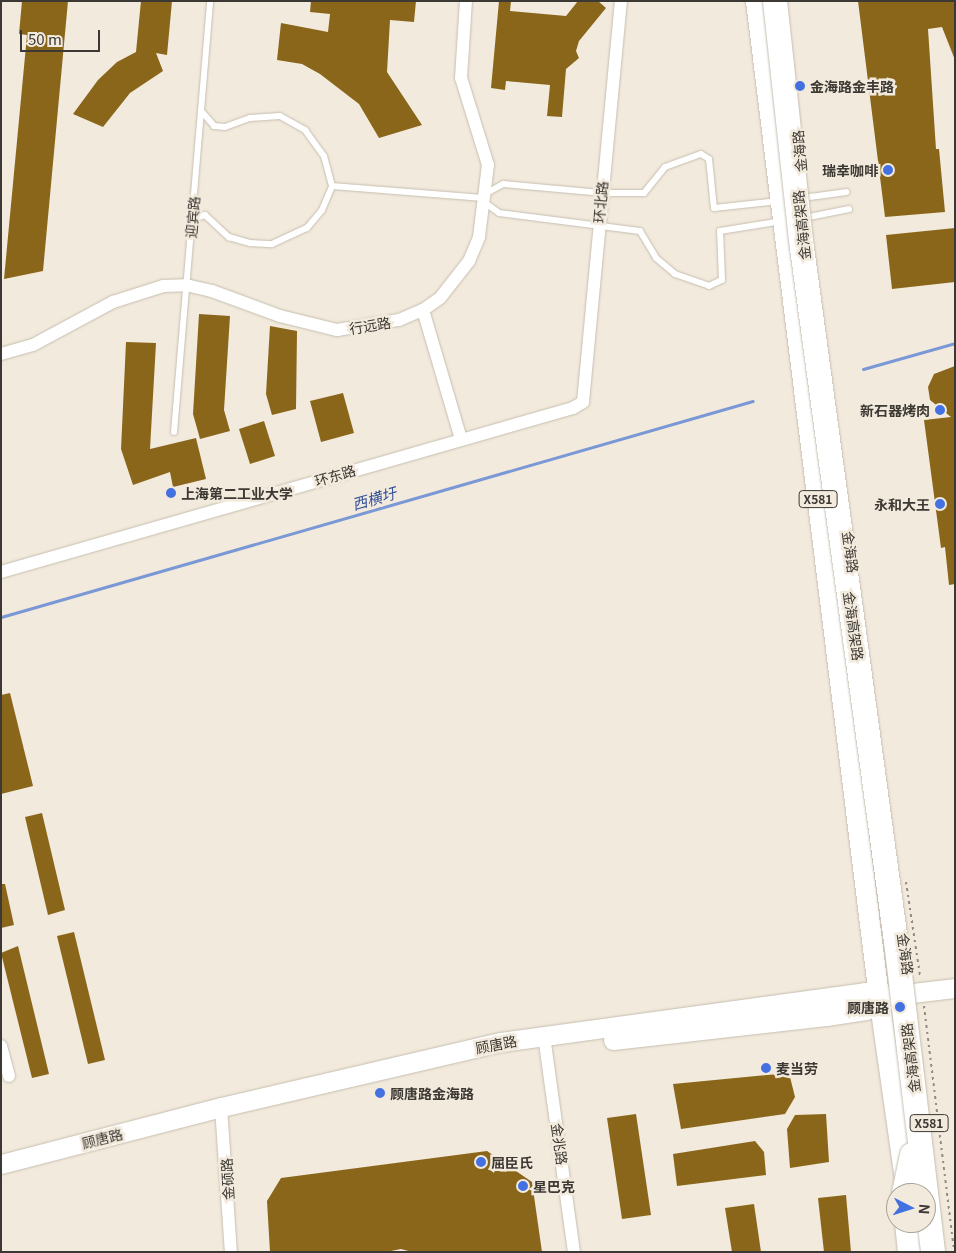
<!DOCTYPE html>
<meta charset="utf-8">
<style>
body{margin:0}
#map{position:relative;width:956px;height:1253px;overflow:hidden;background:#f2eadc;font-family:Georgia,"Noto Sans SC",serif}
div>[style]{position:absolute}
.stream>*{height:3px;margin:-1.5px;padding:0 1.5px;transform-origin:1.5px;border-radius:1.5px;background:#7a97d6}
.building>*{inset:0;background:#8a661b}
.path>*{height:2px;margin-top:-1px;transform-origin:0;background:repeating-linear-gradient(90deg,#918b82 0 2.5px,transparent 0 6.5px)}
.roads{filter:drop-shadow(0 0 1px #c5beb0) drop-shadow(0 0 1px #c5beb0)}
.lane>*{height:6px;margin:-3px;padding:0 3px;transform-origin:3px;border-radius:3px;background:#fff}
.street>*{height:12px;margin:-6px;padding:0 6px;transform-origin:6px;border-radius:6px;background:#fff}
.secondary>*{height:19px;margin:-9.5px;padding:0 9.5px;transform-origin:9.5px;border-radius:9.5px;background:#fff}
.primary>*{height:20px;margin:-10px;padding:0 10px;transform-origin:10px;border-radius:10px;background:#fff}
.highway>*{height:24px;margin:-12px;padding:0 12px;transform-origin:12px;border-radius:12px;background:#fff}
.bridges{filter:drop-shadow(0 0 1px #c5beb0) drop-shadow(0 0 1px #c5beb0)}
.highway-bridge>*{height:24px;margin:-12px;padding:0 12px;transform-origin:12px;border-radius:12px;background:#fff}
.dots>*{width:14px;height:14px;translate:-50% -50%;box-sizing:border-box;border:2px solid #f2eadc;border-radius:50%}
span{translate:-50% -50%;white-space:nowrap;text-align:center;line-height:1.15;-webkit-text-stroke:5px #f2eadc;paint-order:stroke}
.shield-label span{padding:1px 4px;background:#f2eadc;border:1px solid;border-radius:4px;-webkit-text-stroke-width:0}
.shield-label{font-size:12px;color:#3c3833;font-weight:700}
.poi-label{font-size:14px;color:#3c3833;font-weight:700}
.left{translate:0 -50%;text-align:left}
.right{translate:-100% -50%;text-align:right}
.street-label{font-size:14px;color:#3c3833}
.water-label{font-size:15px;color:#304f9b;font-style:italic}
.frame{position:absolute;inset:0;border:2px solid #3c3833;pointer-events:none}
.north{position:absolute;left:886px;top:1183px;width:50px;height:50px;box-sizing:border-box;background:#f2eadc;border:1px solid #a9a398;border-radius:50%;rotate:95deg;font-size:14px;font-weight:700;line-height:20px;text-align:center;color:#3c3833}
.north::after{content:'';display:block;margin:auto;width:18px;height:22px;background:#4471e2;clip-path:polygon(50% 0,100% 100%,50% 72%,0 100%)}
.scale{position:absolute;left:20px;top:30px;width:80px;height:22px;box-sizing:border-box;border:2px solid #3c3833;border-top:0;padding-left:6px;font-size:15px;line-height:18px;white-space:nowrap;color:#3c3833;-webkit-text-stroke:4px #f2eadc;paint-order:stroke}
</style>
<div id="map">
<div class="stream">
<div style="left:863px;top:369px;width:96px;rotate:-15.8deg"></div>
<div style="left:1px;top:617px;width:782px;rotate:-16.03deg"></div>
</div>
<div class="building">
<div style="clip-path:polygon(22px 1px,68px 1px,43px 271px,4px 279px,27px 35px,19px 34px)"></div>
<div style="clip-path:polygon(141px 1px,172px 1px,167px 55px,156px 53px,163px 71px,130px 93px,103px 127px,73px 114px,98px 80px,117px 62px,136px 52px)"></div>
<div style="clip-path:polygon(311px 1px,416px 1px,414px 22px,390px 20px,387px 72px,422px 125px,379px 138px,359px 104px,320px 74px,302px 64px,277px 60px,281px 23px,328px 32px,330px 14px,310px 12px)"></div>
<div style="clip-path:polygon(499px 1px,511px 1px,510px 11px,566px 16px,578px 1px,598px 1px,606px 8px,579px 41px,576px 51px,579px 58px,566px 69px,562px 117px,547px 116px,550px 85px,506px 81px,505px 90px,491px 88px)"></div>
<div style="clip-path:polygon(858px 1px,955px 1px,955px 60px,942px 27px,928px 29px,936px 149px,939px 149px,945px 212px,885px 217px)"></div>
<div style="clip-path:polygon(955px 228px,955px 282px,892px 289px,886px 235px)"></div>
<div style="clip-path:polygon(199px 314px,230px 316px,224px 410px,230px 431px,200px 439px,193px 414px)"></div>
<div style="clip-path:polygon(270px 326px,297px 331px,296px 409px,272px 415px,266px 394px)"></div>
<div style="clip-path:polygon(126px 342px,156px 343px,150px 449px,196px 438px,206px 479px,173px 487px,170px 472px,133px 485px,121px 449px)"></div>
<div style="clip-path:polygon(955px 366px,955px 584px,949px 585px,945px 547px,941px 548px,924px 420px,951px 417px,930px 400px,928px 387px,934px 374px)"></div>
<div style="clip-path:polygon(343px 393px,354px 433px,321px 442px,310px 401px)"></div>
<div style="clip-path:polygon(264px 421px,275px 456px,250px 464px,239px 429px)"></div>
<div style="clip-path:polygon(10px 693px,33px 786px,1px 794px,1px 695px)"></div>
<div style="clip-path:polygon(42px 813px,65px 910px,48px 915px,25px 817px)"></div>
<div style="clip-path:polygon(1px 884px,5px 884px,14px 925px,1px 928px)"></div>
<div style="clip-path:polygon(74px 932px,105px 1060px,88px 1064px,57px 936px)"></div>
<div style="clip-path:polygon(18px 946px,49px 1074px,32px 1078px,1px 953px)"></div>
<div style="clip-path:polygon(789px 1073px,795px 1097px,785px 1114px,681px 1129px,673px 1084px)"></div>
<div style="clip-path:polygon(636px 1114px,651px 1215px,622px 1219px,607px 1118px)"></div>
<div style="clip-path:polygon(826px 1114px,829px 1162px,790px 1168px,787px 1129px,795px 1115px)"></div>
<div style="clip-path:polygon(755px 1141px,764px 1152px,766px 1175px,677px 1186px,673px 1154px)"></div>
<div style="clip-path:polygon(487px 1151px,532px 1182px,542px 1252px,412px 1252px,401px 1249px,386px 1252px,270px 1252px,267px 1201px,281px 1178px)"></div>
<div style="clip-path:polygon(846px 1195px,851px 1252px,824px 1252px,818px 1198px)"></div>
<div style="clip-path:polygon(754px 1204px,761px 1252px,732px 1252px,725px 1208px)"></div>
</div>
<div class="path">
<div style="left:906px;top:882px;width:95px;rotate:81.5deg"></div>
<div style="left:924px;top:1006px;width:248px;rotate:83deg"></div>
</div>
<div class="roads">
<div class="lane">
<div style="left:202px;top:112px;width:18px;rotate:49deg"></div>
<div style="left:214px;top:126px;width:11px;rotate:5deg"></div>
<div style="left:225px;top:127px;width:27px;rotate:-20deg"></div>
<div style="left:250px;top:118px;width:30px;rotate:-4deg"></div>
<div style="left:280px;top:116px;width:29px;rotate:29deg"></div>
<div style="left:305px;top:130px;width:32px;rotate:54deg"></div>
<div style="left:324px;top:156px;width:31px;rotate:75deg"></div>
<div style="left:332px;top:186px;width:152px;rotate:4.5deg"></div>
<div style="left:485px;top:194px;width:21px;rotate:-29deg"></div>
<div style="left:503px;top:184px;width:98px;rotate:5.2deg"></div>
<div style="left:601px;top:193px;width:43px"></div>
<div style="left:644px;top:193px;width:33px;rotate:-51deg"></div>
<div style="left:665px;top:167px;width:38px;rotate:-20deg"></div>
<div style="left:701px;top:154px;width:9px;rotate:32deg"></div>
<div style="left:709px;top:159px;width:49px;rotate:84.2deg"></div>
<div style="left:714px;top:208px;width:65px;rotate:-6.1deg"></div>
<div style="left:802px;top:198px;width:45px;rotate:-7.6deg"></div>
<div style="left:484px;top:202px;width:19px;rotate:36deg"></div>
<div style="left:499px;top:213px;width:142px;rotate:7.3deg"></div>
<div style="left:640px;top:231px;width:31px;rotate:59deg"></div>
<div style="left:656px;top:258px;width:25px;rotate:40deg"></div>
<div style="left:675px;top:274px;width:36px;rotate:19deg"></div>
<div style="left:709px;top:286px;width:14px;rotate:-25deg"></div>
<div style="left:722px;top:280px;width:49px;rotate:-92.3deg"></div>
<div style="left:720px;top:231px;width:63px;rotate:-9.2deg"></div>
<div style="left:804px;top:218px;width:46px;rotate:-11.3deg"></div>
<div style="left:191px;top:220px;width:15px;rotate:-20deg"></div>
<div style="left:205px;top:215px;width:33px;rotate:43deg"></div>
<div style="left:229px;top:237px;width:22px;rotate:16deg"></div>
<div style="left:250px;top:243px;width:22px;rotate:3deg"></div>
<div style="left:272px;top:244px;width:38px;rotate:-25deg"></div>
<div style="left:307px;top:228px;width:23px;rotate:-50deg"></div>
<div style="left:322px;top:210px;width:26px;rotate:-67deg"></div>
<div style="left:174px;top:432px;width:433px;rotate:-85.2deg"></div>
</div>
<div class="street">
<div style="left:423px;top:310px;width:134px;rotate:73.6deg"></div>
<div style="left:1px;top:354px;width:33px;rotate:-16deg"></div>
<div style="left:33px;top:345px;width:91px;rotate:-28.3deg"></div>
<div style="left:113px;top:302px;width:52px;rotate:-17.7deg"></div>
<div style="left:163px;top:286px;width:23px;rotate:-2deg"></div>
<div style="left:186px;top:285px;width:27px;rotate:13deg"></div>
<div style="left:212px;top:291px;width:72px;rotate:20.2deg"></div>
<div style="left:280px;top:316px;width:59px;rotate:13.8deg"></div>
<div style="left:337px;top:330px;width:63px;rotate:-9.2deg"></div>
<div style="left:399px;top:320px;width:26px;rotate:-23deg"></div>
<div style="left:423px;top:310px;width:21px;rotate:-35deg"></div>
<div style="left:440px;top:298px;width:47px;rotate:-51.9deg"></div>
<div style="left:469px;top:261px;width:26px;rotate:-67deg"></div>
<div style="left:479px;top:237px;width:73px;rotate:-82.9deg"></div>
<div style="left:488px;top:165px;width:91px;rotate:-107.2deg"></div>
<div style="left:461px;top:78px;width:77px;rotate:-86.3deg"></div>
<div style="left:1px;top:572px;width:595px;rotate:-16deg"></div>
<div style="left:573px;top:408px;width:12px;rotate:-31deg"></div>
<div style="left:583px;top:402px;width:403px;rotate:-84.6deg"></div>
<div style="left:544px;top:1036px;width:218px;rotate:82.1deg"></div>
<div style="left:1px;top:1046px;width:31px;rotate:75deg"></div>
<div style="left:221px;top:1107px;width:145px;rotate:86.1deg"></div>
</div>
<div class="secondary">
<div style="left:613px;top:1040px;width:214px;rotate:-6.4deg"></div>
<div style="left:826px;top:1016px;width:40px;rotate:-8.5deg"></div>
<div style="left:866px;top:1010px;width:18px;rotate:-45deg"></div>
<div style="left:1px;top:1164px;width:227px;rotate:-14.5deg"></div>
<div style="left:221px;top:1107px;width:287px;rotate:-13.1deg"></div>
<div style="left:501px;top:1042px;width:367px;rotate:-7.8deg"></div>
<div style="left:865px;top:992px;width:15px;rotate:20deg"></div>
<div style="left:879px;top:997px;width:77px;rotate:-6.8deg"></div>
</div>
<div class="primary">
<div style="left:756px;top:1px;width:1004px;rotate:82.96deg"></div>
<div style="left:879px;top:997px;width:184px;rotate:81.9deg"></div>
</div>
<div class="highway">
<div style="left:907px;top:1223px;width:29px;rotate:84deg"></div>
</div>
</div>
<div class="bridges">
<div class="highway-bridge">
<div style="left:775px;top:1px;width:248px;rotate:83.8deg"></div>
<div style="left:802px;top:248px;width:699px;rotate:82.28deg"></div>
<div style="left:896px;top:941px;width:313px;rotate:83.2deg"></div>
<div style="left:904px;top:1193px;width:39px;rotate:-78deg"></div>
</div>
</div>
<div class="dots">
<div style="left:800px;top:86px;background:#4471e2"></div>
<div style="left:888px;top:170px;background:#4471e2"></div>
<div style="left:940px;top:410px;background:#4471e2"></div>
<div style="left:171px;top:493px;background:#4471e2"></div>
<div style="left:940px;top:504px;background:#4471e2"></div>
<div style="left:900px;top:1007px;background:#4471e2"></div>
<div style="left:766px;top:1068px;background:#4471e2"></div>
<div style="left:380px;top:1093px;background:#4471e2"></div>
<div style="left:481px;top:1162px;background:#4471e2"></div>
<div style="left:523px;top:1186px;background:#4471e2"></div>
</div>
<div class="shield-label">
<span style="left:818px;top:499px">X581</span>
<span style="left:929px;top:1123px">X581</span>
</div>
<div class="poi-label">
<span class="left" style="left:810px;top:86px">金海路金丰路</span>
<span class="right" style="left:878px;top:170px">瑞幸咖啡</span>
<span class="right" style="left:930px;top:410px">新石器烤肉</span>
<span class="left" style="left:181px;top:493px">上海第二工业大学</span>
<span class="right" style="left:930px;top:504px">永和大王</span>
<span class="right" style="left:889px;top:1007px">顾唐路</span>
<span class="left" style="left:776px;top:1068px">麦当劳</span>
<span class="left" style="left:390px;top:1093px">顾唐路金海路</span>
<span class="left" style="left:491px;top:1162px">屈臣氏</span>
<span class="left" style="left:533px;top:1186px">星巴克</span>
</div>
<div class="street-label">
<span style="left:799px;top:151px;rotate:-95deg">金海路</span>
<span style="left:600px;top:202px;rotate:-85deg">环北路</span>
<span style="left:192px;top:217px;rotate:-85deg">迎宾路</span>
<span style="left:801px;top:225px;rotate:-96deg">金海高架路</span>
<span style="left:370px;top:325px;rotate:-9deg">行远路</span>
<span style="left:335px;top:475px;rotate:-16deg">环东路</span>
<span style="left:851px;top:552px;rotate:82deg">金海路</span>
<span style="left:854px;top:626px;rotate:82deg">金海高架路</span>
<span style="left:906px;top:954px;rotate:82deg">金海路</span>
<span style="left:496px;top:1044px;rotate:-11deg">顾唐路</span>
<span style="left:910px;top:1058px;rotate:-97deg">金海高架路</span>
<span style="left:102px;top:1138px;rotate:-14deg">顾唐路</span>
<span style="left:560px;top:1144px;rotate:82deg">金兆路</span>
<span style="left:227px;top:1179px;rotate:-93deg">金硕路</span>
</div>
<div class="water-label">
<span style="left:374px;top:498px;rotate:-16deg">西横圩</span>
</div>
<div class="frame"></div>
<div class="north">N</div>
<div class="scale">50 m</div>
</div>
